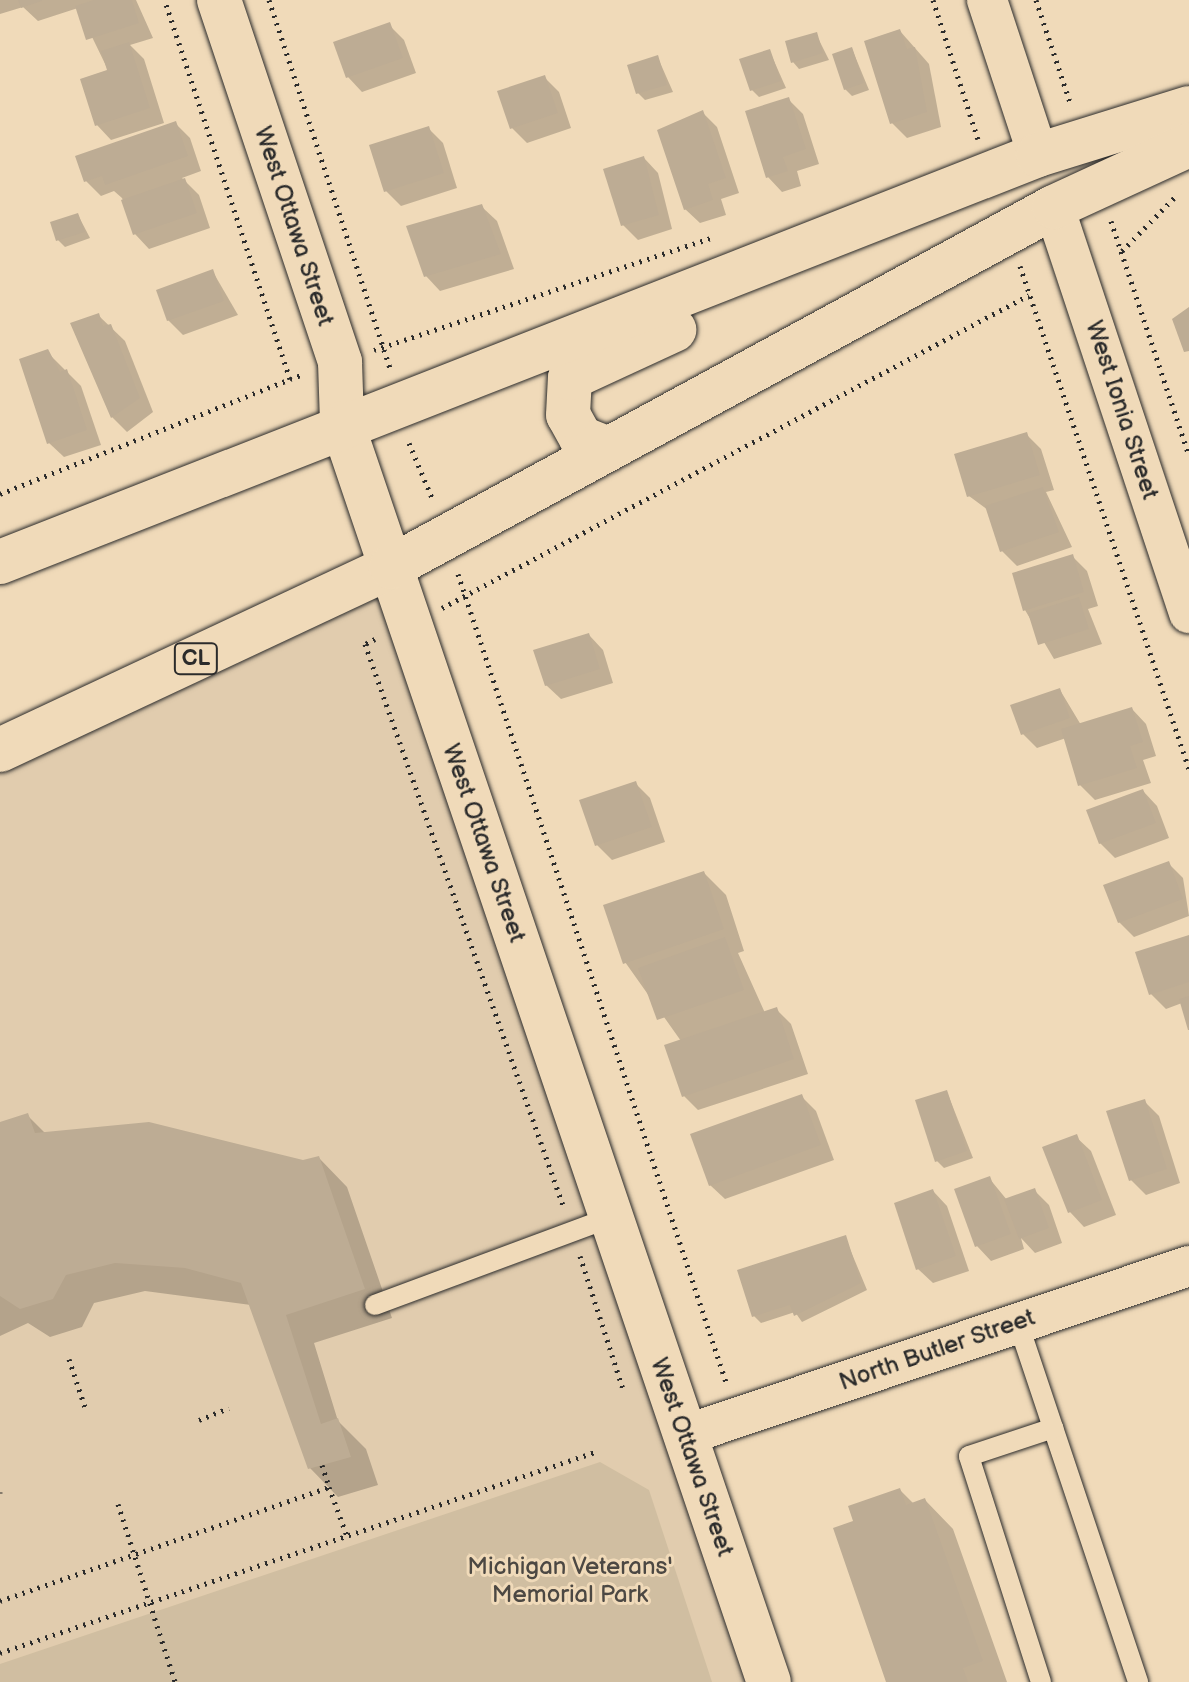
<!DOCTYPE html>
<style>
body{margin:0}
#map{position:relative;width:1189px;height:1682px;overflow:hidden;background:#f0dab9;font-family:"Balsamiq Sans",sans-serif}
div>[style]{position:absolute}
.built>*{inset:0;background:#e1ccae}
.green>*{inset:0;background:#d0bea1}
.shadow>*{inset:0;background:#0003}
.building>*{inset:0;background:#bdac94}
.path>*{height:5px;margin-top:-2.5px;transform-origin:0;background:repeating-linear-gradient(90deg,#2b2b2b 0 2px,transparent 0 8px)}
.roads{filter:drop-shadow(0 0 2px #2b2b2b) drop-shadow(0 0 2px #2b2b2b)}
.service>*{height:20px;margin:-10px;padding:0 10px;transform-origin:10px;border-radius:10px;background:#f0dab9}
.minor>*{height:40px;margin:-20px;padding:0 20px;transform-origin:20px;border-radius:20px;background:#f0dab9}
.tertiary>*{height:44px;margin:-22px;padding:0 22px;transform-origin:22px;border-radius:22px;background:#f0dab9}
.secondary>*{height:44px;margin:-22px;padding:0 22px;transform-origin:22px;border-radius:22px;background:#f0dab9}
.primary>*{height:44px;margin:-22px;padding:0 22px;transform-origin:22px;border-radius:22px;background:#f0dab9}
span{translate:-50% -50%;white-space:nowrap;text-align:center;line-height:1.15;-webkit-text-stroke:6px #f0dab9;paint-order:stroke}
.shield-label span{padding:2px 6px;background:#f0dab9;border:2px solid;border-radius:6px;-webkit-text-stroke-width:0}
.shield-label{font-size:22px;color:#2b2b2b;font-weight:700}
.street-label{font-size:24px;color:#2b2b2b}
.park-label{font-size:24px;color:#4c4843}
</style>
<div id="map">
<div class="built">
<div style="clip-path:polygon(391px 567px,769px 1682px,0 1682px,0 739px)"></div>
</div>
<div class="green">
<div style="clip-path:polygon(600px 1462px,649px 1490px,712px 1682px,0 1682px,0 1664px)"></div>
</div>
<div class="shadow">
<div style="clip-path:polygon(0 0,136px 0,153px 38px,130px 45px,144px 59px,164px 123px,111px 140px,97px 125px,109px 72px,78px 8px,38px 21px,23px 7px,0 14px)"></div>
<div style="clip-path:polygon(389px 25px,404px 40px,416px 73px,362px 92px,348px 77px)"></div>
<div style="clip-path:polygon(900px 31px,929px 64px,941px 127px,907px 138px,892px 123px)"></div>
<div style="clip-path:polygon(816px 34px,829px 60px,799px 69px,793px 62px)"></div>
<div style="clip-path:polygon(852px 49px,869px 90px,852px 96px,845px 89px)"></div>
<div style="clip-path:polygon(770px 52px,786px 88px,759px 97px,752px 90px)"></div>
<div style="clip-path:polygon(658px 58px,673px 92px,645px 100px,638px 93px)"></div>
<div style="clip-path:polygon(544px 77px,559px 92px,571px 128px,527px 143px,512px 128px)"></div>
<div style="clip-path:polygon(789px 100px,803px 114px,819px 164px,797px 171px,801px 186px,782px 192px,768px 177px)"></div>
<div style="clip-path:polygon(702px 112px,717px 127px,739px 193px,721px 199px,726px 215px,700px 223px,685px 209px)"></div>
<div style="clip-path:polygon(176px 124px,190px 138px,201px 171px,182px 178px,199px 195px,210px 228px,149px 249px,135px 234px,122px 198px,114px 191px,101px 196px,86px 181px)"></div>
<div style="clip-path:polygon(428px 128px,443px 143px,457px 188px,401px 206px,386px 191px)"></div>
<div style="clip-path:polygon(644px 158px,658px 173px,672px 229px,638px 240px,623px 225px)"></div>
<div style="clip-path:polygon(482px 207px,497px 221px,514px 269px,440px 291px,426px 276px)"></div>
<div style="clip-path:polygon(78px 215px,90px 238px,65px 247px,58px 240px)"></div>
<div style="clip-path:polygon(213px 272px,238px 315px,183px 335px,168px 320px)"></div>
<div style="clip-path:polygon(98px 315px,125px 341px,153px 412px,127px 432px,112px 417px,73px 324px)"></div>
<div style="clip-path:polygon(47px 352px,81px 386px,101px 445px,64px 457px,49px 443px)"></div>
<div style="clip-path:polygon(1026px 434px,1041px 449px,1054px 490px,1046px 492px,1072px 547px,1017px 566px,1002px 551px,988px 510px,969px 496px)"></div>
<div style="clip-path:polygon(1072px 556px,1087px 571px,1098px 606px,1088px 609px,1102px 644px,1054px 659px,1025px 610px)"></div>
<div style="clip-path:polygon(589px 635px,603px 650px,613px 683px,561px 699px,546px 685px)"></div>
<div style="clip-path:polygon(1060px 690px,1081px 725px,1132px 709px,1146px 724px,1156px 756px,1143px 760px,1151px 783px,1095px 800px,1080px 785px,1066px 738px,1037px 748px,1023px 734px)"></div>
<div style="clip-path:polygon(635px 783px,650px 798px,665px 842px,612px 860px,597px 845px,582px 801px)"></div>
<div style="clip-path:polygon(1143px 791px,1157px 806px,1169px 838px,1115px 858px,1100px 843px)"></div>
<div style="clip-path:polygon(1168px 863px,1183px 878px,1189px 916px,1134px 937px,1119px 922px)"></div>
<div style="clip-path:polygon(704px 873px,726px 895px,744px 951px,738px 953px,765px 1013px,776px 1009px,791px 1024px,808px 1074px,698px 1110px,684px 1096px,681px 1041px,625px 962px)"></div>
<div style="clip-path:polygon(1189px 937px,1189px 1025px,1182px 1003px,1166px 1009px,1151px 994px)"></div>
<div style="clip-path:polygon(947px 1092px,973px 1158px,944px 1168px,937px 1161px)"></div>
<div style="clip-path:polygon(801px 1096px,816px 1111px,834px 1160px,725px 1199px,710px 1185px)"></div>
<div style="clip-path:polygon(1144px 1101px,1159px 1116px,1180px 1183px,1146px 1195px,1131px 1180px)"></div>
<div style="clip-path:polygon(27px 1115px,46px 1134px,303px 1162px,319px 1158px,347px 1187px,392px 1318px,314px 1343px,338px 1421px,366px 1449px,378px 1485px,338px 1497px,310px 1468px,251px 1305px,145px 1291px,94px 1303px,82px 1327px,50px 1337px,28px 1323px,0 1336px,0 1124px)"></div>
<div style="clip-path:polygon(1076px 1137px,1091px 1151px,1116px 1215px,1084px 1227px,1070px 1212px)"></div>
<div style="clip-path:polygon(989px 1178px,1007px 1200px,1034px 1190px,1049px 1205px,1062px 1243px,1035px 1253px,1021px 1238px,1024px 1249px,991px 1261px,977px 1246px)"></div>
<div style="clip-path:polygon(933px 1191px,947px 1206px,969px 1271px,933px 1283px,918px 1269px)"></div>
<div style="clip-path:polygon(845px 1237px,867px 1290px,802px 1322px,795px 1312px,761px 1323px,754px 1316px)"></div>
<div style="clip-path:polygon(900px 1490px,914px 1504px,925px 1500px,953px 1529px,1007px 1682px,889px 1682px,855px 1522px)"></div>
</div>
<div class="building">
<div style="clip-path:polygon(18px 0,42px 0,42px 1px,21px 8px)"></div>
<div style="clip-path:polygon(94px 0,132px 0,139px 23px,86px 40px,75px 6px)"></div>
<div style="clip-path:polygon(390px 22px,403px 58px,346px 78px,333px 42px)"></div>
<div style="clip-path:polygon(900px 29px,907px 49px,915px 47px,927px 112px,890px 124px,864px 41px)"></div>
<div style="clip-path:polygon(817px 32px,823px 53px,791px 63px,785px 41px)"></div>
<div style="clip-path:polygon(129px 42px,150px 108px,95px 126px,80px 79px,107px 70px,101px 51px)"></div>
<div style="clip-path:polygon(852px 47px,864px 83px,844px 90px,832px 54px)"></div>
<div style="clip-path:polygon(770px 49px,781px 81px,750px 91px,739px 59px)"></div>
<div style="clip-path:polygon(658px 55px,667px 85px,636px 94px,627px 65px)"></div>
<div style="clip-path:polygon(545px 75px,558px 113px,510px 129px,497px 91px)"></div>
<div style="clip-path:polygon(789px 97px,806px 149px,783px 157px,788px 171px,766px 178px,745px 111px)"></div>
<div style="clip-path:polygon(703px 110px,726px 178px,708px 184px,713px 200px,684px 210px,657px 130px)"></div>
<div style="clip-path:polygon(176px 121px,188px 156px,105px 185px,102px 176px,84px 182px,75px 156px)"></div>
<div style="clip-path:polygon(429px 126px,444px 173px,384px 192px,369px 145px)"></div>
<div style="clip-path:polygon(644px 156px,659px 215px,621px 226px,603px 169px)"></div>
<div style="clip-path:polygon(185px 178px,197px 213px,133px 235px,121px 200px)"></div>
<div style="clip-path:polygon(482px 204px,501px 254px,424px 277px,406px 226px)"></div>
<div style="clip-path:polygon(78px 213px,85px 232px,56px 241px,50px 222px)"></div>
<div style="clip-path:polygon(213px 269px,224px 301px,167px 321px,156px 290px)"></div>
<div style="clip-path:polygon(1189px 307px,1189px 351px,1184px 352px,1172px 319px)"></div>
<div style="clip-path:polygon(99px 313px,103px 326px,111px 324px,140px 398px,111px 418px,70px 323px)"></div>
<div style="clip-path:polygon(48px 349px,60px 372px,67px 369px,87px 430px,47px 444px,19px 359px)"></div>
<div style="clip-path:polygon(1027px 432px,1040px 475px,967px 497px,954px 454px)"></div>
<div style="clip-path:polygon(1043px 487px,1059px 532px,1000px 552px,985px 506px)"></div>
<div style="clip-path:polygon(1073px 554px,1084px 592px,1023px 611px,1012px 573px)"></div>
<div style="clip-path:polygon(1079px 597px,1089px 629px,1038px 645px,1028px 613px)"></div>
<div style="clip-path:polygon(589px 633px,600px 669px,545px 686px,533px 650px)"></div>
<div style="clip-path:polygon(1060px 688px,1070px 718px,1021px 735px,1010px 705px)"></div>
<div style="clip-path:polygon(1132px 707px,1143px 742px,1130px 746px,1137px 768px,1078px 786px,1061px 729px)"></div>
<div style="clip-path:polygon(636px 781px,652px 827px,595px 846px,579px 800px)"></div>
<div style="clip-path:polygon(1143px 789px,1156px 823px,1099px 844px,1086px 810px)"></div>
<div style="clip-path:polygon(1169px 861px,1183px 899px,1118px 923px,1103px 885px)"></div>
<div style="clip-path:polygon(704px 871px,724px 929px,623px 964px,603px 905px)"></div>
<div style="clip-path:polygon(1189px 935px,1189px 982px,1149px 995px,1135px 952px)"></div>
<div style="clip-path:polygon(725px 937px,744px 990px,657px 1020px,638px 968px)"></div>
<div style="clip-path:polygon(1189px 996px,1189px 1030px,1188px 1030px,1179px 999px)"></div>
<div style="clip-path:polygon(777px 1007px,794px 1059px,682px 1097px,664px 1045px)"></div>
<div style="clip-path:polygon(947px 1090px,967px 1151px,935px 1162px,915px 1100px)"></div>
<div style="clip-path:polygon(802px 1094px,821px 1145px,709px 1186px,690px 1134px)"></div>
<div style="clip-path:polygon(1145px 1099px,1167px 1169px,1129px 1181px,1106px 1111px)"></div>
<div style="clip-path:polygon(28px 1113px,35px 1133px,149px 1122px,303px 1160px,319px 1156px,365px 1289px,286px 1315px,321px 1424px,338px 1418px,351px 1457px,308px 1469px,241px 1283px,185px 1268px,115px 1263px,66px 1275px,53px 1299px,20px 1309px,0 1296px,0 1122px)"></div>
<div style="clip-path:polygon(1077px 1134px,1102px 1200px,1068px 1213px,1042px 1147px)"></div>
<div style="clip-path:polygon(990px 1176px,1011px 1234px,975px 1247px,954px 1189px)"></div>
<div style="clip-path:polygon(1035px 1188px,1049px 1228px,1019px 1239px,1004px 1199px)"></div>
<div style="clip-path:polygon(933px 1189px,956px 1256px,916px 1270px,894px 1203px)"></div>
<div style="clip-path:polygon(846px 1235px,861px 1283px,794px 1316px,790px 1305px,752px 1317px,737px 1270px)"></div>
<div style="clip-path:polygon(900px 1488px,906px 1505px,925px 1498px,983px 1661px,963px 1668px,968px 1682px,886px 1682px,833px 1528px,853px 1521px,848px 1506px)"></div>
</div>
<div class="path">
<div style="left:269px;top:0;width:387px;rotate:71.8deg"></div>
<div style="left:933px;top:0;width:146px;rotate:72.1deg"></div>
<div style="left:1036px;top:0;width:111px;rotate:71.6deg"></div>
<div style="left:1111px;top:221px;width:247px;rotate:71.6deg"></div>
<div style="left:1122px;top:251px;width:78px;rotate:-45.5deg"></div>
<div style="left:1020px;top:266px;width:531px;rotate:71.43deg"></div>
<div style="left:374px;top:350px;width:357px;rotate:-18.4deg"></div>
<div style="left:290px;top:379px;width:15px;rotate:-20deg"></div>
<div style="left:409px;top:443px;width:62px;rotate:67.2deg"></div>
<div style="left:0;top:494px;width:312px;rotate:-21.6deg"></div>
<div style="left:290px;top:379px;width:399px;rotate:-108.3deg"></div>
<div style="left:458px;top:574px;width:854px;rotate:71.65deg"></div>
<div style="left:442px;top:608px;width:665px;rotate:-28.07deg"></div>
<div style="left:375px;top:639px;width:11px;rotate:153deg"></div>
<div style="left:365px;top:644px;width:598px;rotate:70.57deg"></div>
<div style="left:580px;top:1256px;width:143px;rotate:72.1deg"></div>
<div style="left:69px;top:1359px;width:51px;rotate:71.6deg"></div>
<div style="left:199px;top:1420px;width:32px;rotate:-22deg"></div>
<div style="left:322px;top:1465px;width:23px;rotate:72deg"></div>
<div style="left:0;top:1493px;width:1px;rotate:-90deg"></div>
<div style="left:118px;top:1504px;width:187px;rotate:72.2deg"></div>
<div style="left:0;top:1601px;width:348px;rotate:-19.1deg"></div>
<div style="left:329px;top:1487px;width:52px;rotate:69.8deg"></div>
<div style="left:0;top:1653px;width:631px;rotate:-18.66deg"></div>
</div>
<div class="roads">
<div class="service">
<div style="left:375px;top:1305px;width:252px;rotate:-20.4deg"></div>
<div style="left:1018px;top:1323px;width:379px;rotate:71.5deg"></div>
<div style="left:1041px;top:1682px;width:237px;rotate:-107.7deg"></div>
<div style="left:969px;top:1456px;width:89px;rotate:-18.4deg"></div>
</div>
<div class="minor">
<div style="left:987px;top:0;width:163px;rotate:71.8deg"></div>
<div style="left:1054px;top:207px;width:428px;rotate:71.6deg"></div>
<div style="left:685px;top:1435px;width:532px;rotate:-18.54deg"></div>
</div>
<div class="tertiary">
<div style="left:219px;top:0;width:382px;rotate:71.5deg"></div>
<div style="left:340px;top:362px;width:61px;rotate:88.1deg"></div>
</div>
<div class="secondary">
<div style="left:342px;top:423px;width:1329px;rotate:71.27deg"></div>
</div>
<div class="primary">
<div style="left:606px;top:448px;width:27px;rotate:-158deg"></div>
<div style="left:581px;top:438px;width:26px;rotate:-119deg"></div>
<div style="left:568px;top:415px;width:37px;rotate:-87deg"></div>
<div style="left:570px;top:378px;width:115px;rotate:-24.8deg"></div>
<div style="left:0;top:562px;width:1115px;rotate:-21.41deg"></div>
<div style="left:1038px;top:155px;width:158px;rotate:-17.3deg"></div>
<div style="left:0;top:750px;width:432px;rotate:-25.1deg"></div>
<div style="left:391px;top:567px;width:754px;rotate:-28.5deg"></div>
<div style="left:1054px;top:207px;width:149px;rotate:-24.7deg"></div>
</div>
</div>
<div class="shield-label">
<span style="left:196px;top:659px">CL</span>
</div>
<div class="street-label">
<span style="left:294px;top:226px;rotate:72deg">West Ottawa Street</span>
<span style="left:1122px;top:410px;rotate:72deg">West Ionia Street</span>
<span style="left:484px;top:843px;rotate:71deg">West Ottawa Street</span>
<span style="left:937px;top:1350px;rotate:-19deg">North Butler Street</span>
<span style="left:692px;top:1457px;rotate:71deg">West Ottawa Street</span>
</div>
<div class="park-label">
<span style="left:570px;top:1581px">Michigan Veterans'<br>Memorial Park</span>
</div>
</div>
